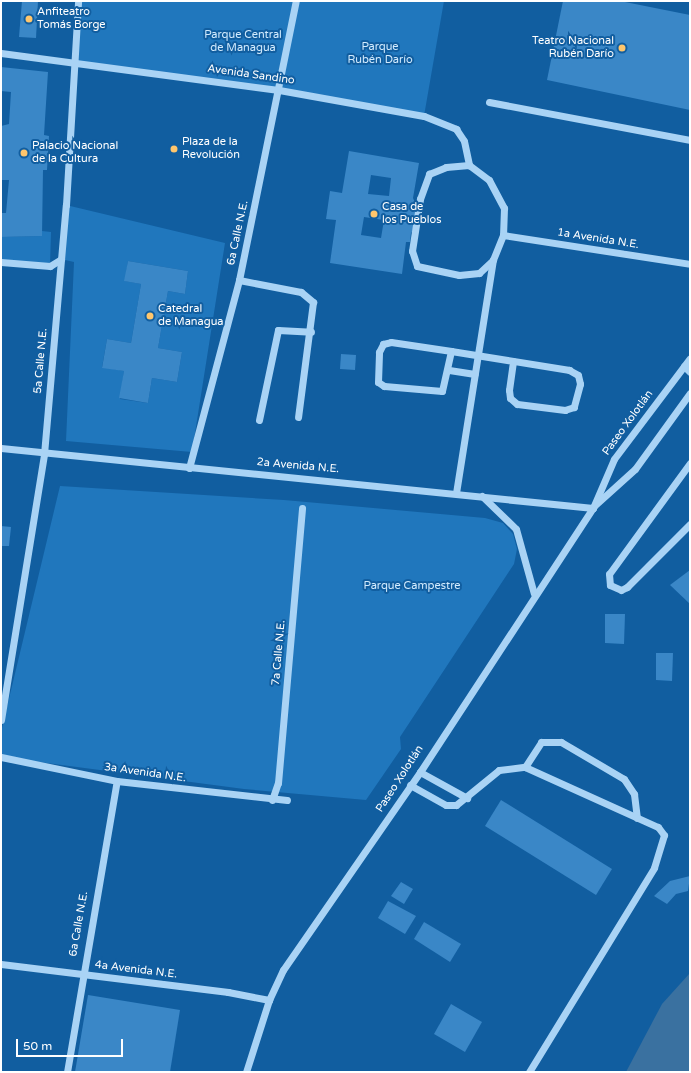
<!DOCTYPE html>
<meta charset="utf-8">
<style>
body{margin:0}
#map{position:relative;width:691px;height:1073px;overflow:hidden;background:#115ea0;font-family:"Varela Round",sans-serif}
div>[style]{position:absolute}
.green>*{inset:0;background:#2077bd}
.water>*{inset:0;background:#3a71a0}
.building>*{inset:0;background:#3a87c7}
.minor>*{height:7px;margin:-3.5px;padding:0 3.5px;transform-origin:3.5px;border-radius:3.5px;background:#a9d3f5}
.dots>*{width:11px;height:11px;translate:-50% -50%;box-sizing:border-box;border:2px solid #115ea0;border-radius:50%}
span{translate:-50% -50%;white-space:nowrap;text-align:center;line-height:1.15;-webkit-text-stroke:4px #115ea0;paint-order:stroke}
.poi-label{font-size:11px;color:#fff}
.left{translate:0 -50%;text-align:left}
.right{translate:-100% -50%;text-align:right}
.park-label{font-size:11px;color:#d2ebfe}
.street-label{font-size:11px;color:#fff}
.frame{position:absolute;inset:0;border:2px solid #fff;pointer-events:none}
.scale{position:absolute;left:16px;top:1039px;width:107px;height:18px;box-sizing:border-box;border:2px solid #fff;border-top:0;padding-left:5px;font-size:12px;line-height:14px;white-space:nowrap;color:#fff;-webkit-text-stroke:3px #115ea0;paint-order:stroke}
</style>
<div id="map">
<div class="green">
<div style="clip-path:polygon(78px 1px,444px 1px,424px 116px,279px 90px,73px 62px)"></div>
<div style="clip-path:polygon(evenodd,66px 205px,225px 243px,192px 452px,66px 441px,74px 262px,61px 259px,66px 205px,128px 261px,188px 271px,185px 294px,168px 291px,158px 348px,182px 352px,177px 382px,152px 378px,148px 403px,120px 399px,124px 371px,102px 367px,107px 339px,131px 343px,141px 284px,125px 281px,128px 261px)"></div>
<div style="clip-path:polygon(42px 231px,51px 232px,50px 266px,1px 262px,1px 237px,41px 236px)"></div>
<div style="clip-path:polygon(60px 486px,284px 500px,485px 518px,503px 523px,513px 534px,517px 549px,514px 564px,400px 737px,401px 749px,366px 800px,244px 789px,1px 757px,1px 732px)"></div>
</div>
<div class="water">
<div style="clip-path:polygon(690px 973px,690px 1072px,626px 1072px,662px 1004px)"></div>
</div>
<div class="building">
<div style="clip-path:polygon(22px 1px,38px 1px,36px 38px,19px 37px)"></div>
<div style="clip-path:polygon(563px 1px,620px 1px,690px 15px,690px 110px,547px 80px)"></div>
<div style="clip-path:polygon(1px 67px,48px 72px,44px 135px,49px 136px,47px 170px,43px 170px,42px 236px,1px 237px,1px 213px,6px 213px,9px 180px,1px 180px,1px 126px,9px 124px,11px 92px,1px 91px)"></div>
<div style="clip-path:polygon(evenodd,349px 151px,419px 163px,413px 198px,422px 220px,411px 233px,410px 242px,406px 242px,402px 274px,330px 263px,336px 220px,326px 219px,330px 191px,342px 193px,349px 151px,371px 175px,391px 178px,389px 196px,368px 194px,371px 175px,349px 151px,364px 217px,384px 220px,381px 238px,361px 235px,364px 217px)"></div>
<div style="clip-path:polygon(128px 261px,188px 271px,185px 294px,168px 291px,158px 348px,182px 352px,177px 382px,152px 378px,148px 403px,119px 398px,124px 371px,102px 368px,107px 339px,131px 343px,141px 284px,124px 281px)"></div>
<div style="clip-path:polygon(341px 354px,356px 355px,355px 370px,340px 369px)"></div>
<div style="clip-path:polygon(1px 526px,11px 527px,9px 546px,1px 546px)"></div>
<div style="clip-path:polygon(690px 570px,690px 604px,670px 585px)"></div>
<div style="clip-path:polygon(605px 614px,625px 614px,624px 644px,605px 643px)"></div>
<div style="clip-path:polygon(656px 653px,673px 653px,672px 681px,656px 680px)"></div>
<div style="clip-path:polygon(501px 800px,612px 869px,596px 895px,485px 826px)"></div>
<div style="clip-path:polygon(690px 876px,688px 891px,676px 894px,667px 904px,654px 896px,670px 881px)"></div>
<div style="clip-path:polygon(401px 882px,413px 889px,404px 904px,391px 896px)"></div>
<div style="clip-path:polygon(388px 901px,416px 916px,405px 934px,378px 918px)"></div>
<div style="clip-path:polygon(424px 922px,461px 944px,450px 962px,414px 939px)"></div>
<div style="clip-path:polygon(88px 995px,180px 1010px,170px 1072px,75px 1072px)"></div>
<div style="clip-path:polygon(451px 1004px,482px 1022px,465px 1052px,434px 1034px)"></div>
</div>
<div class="minor">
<div style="left:1px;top:53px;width:280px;rotate:7.6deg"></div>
<div style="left:279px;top:90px;width:147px;rotate:10.2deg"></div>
<div style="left:424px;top:116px;width:35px;rotate:22deg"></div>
<div style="left:456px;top:129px;width:14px;rotate:56deg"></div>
<div style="left:464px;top:141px;width:25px;rotate:78deg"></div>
<div style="left:489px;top:102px;width:205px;rotate:10.7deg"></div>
<div style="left:469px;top:165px;width:25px;rotate:37deg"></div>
<div style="left:489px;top:180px;width:32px;rotate:62deg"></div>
<div style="left:504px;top:208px;width:27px;rotate:92deg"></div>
<div style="left:503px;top:235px;width:27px;rotate:112deg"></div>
<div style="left:493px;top:260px;width:19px;rotate:137deg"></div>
<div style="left:479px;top:273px;width:20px;rotate:174deg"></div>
<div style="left:459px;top:275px;width:43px;rotate:-167.9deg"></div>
<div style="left:417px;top:266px;width:16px;rotate:-108deg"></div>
<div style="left:412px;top:251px;width:53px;rotate:-81.3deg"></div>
<div style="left:420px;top:199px;width:27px;rotate:-70deg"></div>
<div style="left:429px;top:174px;width:18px;rotate:-22deg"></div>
<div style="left:446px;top:167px;width:23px;rotate:-5deg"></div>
<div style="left:503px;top:235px;width:189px;rotate:8.8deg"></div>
<div style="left:1px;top:262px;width:49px;rotate:4.7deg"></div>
<div style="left:50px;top:266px;width:13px;rotate:-32deg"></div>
<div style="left:239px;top:280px;width:63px;rotate:11deg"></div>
<div style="left:301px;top:292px;width:16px;rotate:40deg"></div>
<div style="left:313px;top:302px;width:116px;rotate:97.4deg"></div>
<div style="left:451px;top:351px;width:41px;rotate:102.7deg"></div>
<div style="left:442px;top:391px;width:58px;rotate:-175.1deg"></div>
<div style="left:384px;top:386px;width:7px;rotate:-146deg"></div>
<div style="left:378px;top:382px;width:30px;rotate:-88deg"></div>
<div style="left:379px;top:352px;width:9px;rotate:-63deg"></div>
<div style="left:383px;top:344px;width:8px;rotate:-14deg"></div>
<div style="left:391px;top:342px;width:61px;rotate:8.5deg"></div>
<div style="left:451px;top:351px;width:120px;rotate:9.1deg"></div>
<div style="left:569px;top:370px;width:10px;rotate:29deg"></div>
<div style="left:578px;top:375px;width:9px;rotate:77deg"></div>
<div style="left:580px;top:384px;width:24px;rotate:105deg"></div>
<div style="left:574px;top:407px;width:9px;rotate:162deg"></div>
<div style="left:565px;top:410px;width:48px;rotate:-172.9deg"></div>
<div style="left:517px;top:404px;width:9px;rotate:-139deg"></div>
<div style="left:510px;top:398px;width:8px;rotate:-97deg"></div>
<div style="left:509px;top:390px;width:29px;rotate:-82deg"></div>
<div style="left:684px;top:366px;width:8px;rotate:45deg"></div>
<div style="left:449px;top:370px;width:26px;rotate:9deg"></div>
<div style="left:259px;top:420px;width:92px;rotate:-78.1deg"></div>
<div style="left:278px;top:330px;width:33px;rotate:3deg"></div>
<div style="left:1px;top:448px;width:595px;rotate:5.79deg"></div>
<div style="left:690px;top:463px;width:137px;rotate:126.1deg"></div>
<div style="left:609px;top:574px;width:11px;rotate:85deg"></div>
<div style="left:610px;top:585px;width:12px;rotate:24deg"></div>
<div style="left:621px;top:590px;width:7px;rotate:-27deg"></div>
<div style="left:627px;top:587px;width:89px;rotate:-45deg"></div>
<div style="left:189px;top:468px;width:195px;rotate:-75.1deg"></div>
<div style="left:239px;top:280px;width:285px;rotate:-78.5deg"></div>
<div style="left:456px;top:493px;width:236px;rotate:-81deg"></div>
<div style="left:482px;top:496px;width:47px;rotate:44.1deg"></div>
<div style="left:516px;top:529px;width:67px;rotate:74.5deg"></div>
<div style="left:594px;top:506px;width:55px;rotate:-42.1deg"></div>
<div style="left:635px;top:469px;width:94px;rotate:-54.1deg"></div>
<div style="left:1px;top:720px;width:269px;rotate:-80.8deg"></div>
<div style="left:44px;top:454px;width:250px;rotate:-85deg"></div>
<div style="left:66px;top:205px;width:204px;rotate:-86.6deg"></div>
<div style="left:1px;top:757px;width:118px;rotate:11.7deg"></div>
<div style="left:117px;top:781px;width:171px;rotate:6.4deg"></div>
<div style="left:525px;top:767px;width:30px;rotate:-57deg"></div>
<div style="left:541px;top:742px;width:20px"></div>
<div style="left:561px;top:742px;width:73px;rotate:30.4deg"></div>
<div style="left:624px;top:779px;width:18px;rotate:56deg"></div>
<div style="left:634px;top:794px;width:24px;rotate:83deg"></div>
<div style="left:420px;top:772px;width:54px;rotate:29deg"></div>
<div style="left:410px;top:785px;width:41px;rotate:29.1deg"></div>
<div style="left:446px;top:805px;width:10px"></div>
<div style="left:456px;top:805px;width:55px;rotate:-39.1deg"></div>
<div style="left:499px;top:770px;width:26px;rotate:-7deg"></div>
<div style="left:525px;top:767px;width:146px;rotate:24.3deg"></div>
<div style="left:658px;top:827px;width:10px;rotate:53deg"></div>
<div style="left:664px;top:835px;width:34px;rotate:107deg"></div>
<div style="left:654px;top:868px;width:239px;rotate:121.5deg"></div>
<div style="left:272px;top:800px;width:18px;rotate:-71deg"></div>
<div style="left:278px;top:783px;width:276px;rotate:-85deg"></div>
<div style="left:1px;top:964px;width:229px;rotate:7deg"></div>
<div style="left:228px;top:992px;width:42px;rotate:11deg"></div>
<div style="left:67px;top:1072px;width:295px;rotate:-80.3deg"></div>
<div style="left:246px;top:1072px;width:76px;rotate:-72.3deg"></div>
<div style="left:269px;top:1000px;width:33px;rotate:-65deg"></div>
<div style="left:283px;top:970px;width:241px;rotate:-55.3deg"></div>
<div style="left:420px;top:772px;width:316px;rotate:-56.8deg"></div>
<div style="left:593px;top:508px;width:53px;rotate:-66.8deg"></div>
<div style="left:614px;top:459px;width:126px;rotate:-53deg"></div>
</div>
<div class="dots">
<div style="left:29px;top:19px;background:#ffc66d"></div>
<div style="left:622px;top:48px;background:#ffc66d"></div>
<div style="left:174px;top:149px;background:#ffc66d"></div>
<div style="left:24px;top:153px;background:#ffc66d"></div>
<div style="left:374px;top:214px;background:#ffc66d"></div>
<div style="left:150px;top:316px;background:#ffc66d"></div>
</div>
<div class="poi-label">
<span class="left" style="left:37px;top:19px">Anfiteatro<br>Tomás Borge</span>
<span class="right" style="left:614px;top:48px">Teatro Nacional<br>Rubén Darío</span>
<span class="left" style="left:182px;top:149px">Plaza de la<br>Revolución</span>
<span class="left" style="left:32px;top:153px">Palacio Nacional<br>de la Cultura</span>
<span class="left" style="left:382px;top:214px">Casa de<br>los Pueblos</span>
<span class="left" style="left:158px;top:316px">Catedral<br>de Managua</span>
</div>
<div class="park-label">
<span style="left:243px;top:42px">Parque Central<br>de Managua</span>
<span style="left:380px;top:54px">Parque<br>Rubén Darío</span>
<span style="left:412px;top:586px">Parque Campestre</span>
</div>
<div class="street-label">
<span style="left:251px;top:75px;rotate:8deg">Avenida Sandino</span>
<span style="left:238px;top:233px;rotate:-78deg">6a Calle N.E.</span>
<span style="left:598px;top:239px;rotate:9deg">1a Avenida N.E.</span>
<span style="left:41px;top:361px;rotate:-85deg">5a Calle N.E.</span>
<span style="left:628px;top:423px;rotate:-54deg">Paseo Xolotlán</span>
<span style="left:298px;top:466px;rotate:5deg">2a Avenida N.E.</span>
<span style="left:279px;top:653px;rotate:-85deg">7a Calle N.E.</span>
<span style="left:145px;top:773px;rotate:8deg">3a Avenida N.E.</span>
<span style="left:400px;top:779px;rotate:-57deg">Paseo Xolotlán</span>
<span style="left:79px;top:924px;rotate:-80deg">6a Calle N.E.</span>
<span style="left:136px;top:970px;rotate:7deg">4a Avenida N.E.</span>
</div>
<div class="frame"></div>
<div class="scale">50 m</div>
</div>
